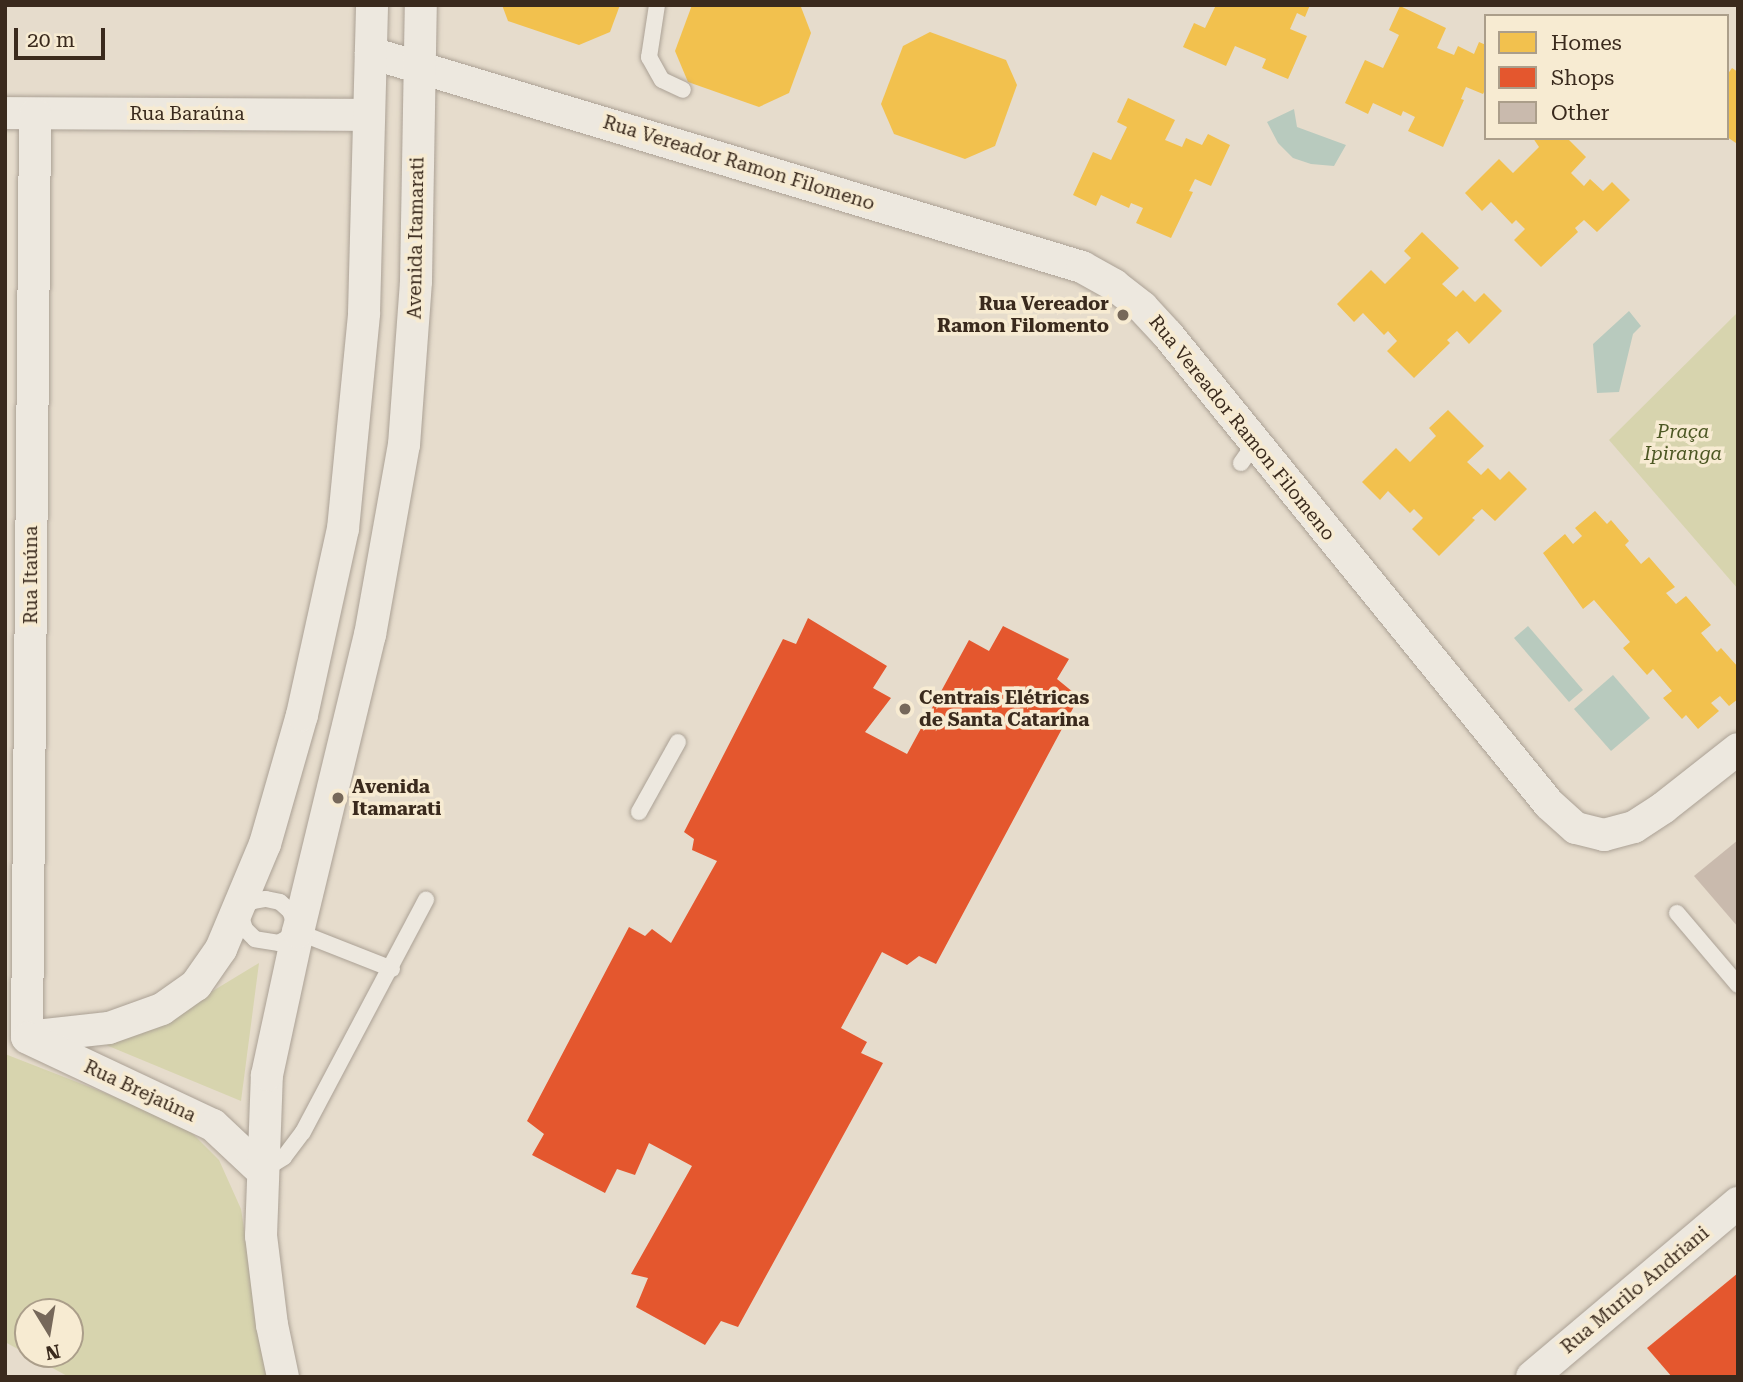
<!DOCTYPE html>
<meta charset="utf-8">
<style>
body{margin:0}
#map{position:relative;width:1743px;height:1382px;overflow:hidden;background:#e6dccc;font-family:"Roboto Serif",serif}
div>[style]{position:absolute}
.green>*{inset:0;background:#d7d4ae}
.water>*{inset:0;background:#b8cabe}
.homes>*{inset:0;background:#f2c14e}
.shops>*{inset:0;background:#e4572e}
.building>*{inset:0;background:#c9baad}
.roads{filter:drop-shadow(0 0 2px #aba195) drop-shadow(0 0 2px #aba195)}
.service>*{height:16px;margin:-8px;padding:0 8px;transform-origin:8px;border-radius:8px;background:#ede8df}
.minor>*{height:32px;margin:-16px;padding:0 16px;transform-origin:16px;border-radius:16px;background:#ede8df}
.dots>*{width:19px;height:19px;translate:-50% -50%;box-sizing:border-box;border:4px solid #f7ebd2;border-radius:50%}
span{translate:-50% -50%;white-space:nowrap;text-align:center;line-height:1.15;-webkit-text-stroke:7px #f7ebd2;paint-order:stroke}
.street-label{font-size:19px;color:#3a2a1d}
.poi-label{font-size:19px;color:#3a2a1d;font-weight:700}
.right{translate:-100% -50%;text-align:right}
.left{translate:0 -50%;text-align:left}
.park-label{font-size:19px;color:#4c5723;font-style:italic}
.frame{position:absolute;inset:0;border:7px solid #3a2a1d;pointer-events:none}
.legend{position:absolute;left:1484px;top:14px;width:245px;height:126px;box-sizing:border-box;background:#f7ebd2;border:2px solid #ab9e8a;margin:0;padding:9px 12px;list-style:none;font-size:21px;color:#3a2a1d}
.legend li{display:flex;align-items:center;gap:14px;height:35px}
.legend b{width:35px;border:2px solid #ab9e8a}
.north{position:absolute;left:14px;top:1298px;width:70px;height:70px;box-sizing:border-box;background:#f7ebd2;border:2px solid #ab9e8a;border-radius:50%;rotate:169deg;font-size:19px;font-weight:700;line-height:28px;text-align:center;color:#3a2a1d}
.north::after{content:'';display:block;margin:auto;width:24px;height:32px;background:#76685a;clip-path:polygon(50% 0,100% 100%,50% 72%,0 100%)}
.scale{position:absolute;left:14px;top:28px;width:91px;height:32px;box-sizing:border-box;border:4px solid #3a2a1d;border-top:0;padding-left:9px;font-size:21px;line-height:24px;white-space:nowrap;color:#3a2a1d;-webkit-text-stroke:5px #f7ebd2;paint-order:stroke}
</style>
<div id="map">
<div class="green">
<div style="clip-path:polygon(1738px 312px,1738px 589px,1609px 440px)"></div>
<div style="clip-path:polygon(259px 963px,241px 1101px,106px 1045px,155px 1026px)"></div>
<div style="clip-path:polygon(evenodd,5px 1054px,182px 1123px,219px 1160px,241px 1209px,267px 1377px,69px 1377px,5px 1342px,5px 1054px,28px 1312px,70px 1312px,70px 1354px,28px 1354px,28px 1312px)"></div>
</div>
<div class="water">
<div style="clip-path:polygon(1294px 109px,1297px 127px,1346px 145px,1334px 166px,1311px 164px,1293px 158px,1278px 143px,1267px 122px)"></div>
<div style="clip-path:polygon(1629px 311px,1641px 326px,1633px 334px,1619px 392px,1597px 393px,1593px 344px)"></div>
<div style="clip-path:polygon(1528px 626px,1583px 690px,1569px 702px,1514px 638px)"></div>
<div style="clip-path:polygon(1613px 675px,1650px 718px,1611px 751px,1574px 709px)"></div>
</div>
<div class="homes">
<div style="clip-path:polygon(502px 5px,620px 5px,610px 32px,579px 45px,508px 21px)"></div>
<div style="clip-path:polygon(692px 5px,801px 7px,811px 33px,789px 93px,759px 107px,688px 82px,675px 51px)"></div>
<div style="clip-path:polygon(1216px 5px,1310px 5px,1305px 17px,1297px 13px,1290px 29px,1307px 36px,1288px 79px,1262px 68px,1266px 59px,1235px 46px,1226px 66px,1183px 47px,1194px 23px,1205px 28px)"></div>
<div style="clip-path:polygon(1400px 6px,1446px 28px,1437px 48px,1454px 55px,1458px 46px,1474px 54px,1479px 42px,1486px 45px,1486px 88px,1483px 94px,1466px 87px,1461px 99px,1464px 100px,1443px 147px,1408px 131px,1415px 117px,1403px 111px,1401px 116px,1373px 103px,1368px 114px,1345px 103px,1365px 60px,1383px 68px,1399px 35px,1389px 30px)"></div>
<div style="clip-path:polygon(930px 32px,1006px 60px,1017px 85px,995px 146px,965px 159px,894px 134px,881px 104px,903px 46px)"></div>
<div style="clip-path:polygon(1732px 68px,1738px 72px,1736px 143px,1727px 137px,1727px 75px)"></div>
<div style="clip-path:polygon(1128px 98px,1175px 120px,1165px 140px,1182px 147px,1186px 138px,1202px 145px,1208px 134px,1230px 145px,1211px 186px,1195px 179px,1189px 191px,1193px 192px,1171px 238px,1136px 223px,1143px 208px,1131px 203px,1129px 208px,1101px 195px,1096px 206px,1073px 195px,1093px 152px,1111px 160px,1127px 127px,1117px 122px)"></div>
<div style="clip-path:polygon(1533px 138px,1567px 138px,1586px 157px,1571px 173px,1584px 186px,1590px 179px,1603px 191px,1612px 182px,1630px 200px,1597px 232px,1584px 220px,1575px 228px,1578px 232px,1541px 267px,1514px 240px,1525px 229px,1516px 220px,1512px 224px,1491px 202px,1482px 211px,1465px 193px,1499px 159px,1513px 173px,1539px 147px)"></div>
<div style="clip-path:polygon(1422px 232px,1459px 268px,1442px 284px,1456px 297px,1463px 290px,1475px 302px,1484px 293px,1502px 311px,1469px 344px,1457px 331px,1447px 340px,1450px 343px,1414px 378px,1387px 351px,1397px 341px,1388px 331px,1384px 335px,1363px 313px,1354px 322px,1337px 304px,1371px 270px,1385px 284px,1411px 258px,1404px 251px)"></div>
<div style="clip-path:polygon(1448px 410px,1484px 446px,1467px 462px,1481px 475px,1488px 468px,1500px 480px,1509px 471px,1527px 489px,1495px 521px,1482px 509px,1472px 518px,1475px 520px,1439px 556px,1412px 529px,1423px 518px,1414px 509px,1410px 513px,1388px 491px,1380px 500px,1362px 482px,1396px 448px,1410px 462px,1436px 436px,1429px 428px)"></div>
<div style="clip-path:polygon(1595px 511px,1607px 524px,1611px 520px,1629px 541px,1625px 545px,1641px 564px,1649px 557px,1675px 587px,1666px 593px,1676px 604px,1686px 596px,1711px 625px,1701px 633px,1717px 652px,1721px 648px,1738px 667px,1738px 699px,1729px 706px,1720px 696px,1711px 703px,1719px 711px,1698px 729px,1686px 715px,1682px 719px,1663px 698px,1672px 691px,1653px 669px,1647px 675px,1623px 648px,1630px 642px,1594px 600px,1583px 609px,1543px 553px,1565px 534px,1573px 544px,1582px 536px,1575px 528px)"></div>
</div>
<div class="shops">
<div style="clip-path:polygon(808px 618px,887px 666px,873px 688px,891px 698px,865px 732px,907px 754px,969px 640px,989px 651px,1003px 626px,1069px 659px,1057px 679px,1079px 697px,936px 964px,919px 956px,907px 965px,882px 952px,841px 1028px,867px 1042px,861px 1053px,883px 1063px,738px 1327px,721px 1321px,705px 1345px,636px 1307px,648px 1278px,631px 1274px,692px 1166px,649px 1143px,635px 1175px,617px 1169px,605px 1193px,532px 1155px,544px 1134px,527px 1121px,629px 927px,645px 936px,652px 929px,671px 943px,717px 861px,692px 850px,694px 839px,684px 832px,783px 639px,796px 644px)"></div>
<div style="clip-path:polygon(1738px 1273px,1738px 1377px,1672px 1377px,1647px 1348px)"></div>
</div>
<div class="building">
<div style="clip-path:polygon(1738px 840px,1738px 927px,1694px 876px)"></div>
</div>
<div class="roads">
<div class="service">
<div style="left:657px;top:5px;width:53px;rotate:98.7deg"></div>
<div style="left:649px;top:57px;width:26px;rotate:61deg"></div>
<div style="left:662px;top:80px;width:23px;rotate:25deg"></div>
<div style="left:1241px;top:463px;width:24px;rotate:-55deg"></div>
<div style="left:639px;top:812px;width:80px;rotate:-60.9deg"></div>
<div style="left:1677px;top:913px;width:94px;rotate:49.7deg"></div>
<div style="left:296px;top:933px;width:20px;rotate:150deg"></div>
<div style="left:279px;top:943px;width:24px;rotate:-171deg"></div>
<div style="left:255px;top:939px;width:14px;rotate:-135deg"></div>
<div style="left:245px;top:929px;width:20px;rotate:-108deg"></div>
<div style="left:239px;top:910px;width:17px;rotate:-33deg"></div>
<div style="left:253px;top:901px;width:13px;rotate:-9deg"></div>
<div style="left:266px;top:899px;width:14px;rotate:12deg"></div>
<div style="left:280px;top:902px;width:13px;rotate:42deg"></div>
<div style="left:290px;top:911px;width:22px;rotate:69deg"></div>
<div style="left:298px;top:932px;width:101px;rotate:21.5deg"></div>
<div style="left:262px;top:1171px;width:26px;rotate:-32deg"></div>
<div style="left:284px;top:1157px;width:31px;rotate:-53deg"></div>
<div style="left:303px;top:1132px;width:263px;rotate:-62.1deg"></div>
</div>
<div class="minor">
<div style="left:371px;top:53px;width:743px;rotate:16.75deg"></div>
<div style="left:1082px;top:267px;width:37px;rotate:29deg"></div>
<div style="left:1114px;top:285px;width:36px;rotate:38deg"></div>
<div style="left:1142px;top:307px;width:38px;rotate:47deg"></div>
<div style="left:1168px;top:335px;width:604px;rotate:50.91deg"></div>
<div style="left:1549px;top:804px;width:36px;rotate:42deg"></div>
<div style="left:1576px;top:828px;width:29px;rotate:14deg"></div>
<div style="left:1604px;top:835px;width:31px;rotate:-15deg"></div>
<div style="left:1634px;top:827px;width:35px;rotate:-33deg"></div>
<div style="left:1663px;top:808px;width:95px;rotate:-38.2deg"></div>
<div style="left:5px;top:113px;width:364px;rotate:0.3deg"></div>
<div style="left:27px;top:1037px;width:82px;rotate:-6.3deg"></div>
<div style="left:109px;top:1028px;width:56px;rotate:-19.7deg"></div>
<div style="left:162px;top:1009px;width:42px;rotate:-35.2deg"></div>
<div style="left:196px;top:985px;width:44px;rotate:-55.2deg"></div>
<div style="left:221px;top:949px;width:114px;rotate:-67.3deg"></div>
<div style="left:265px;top:844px;width:134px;rotate:-74deg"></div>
<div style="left:302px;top:715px;width:190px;rotate:-77.6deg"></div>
<div style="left:343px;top:529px;width:217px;rotate:-84.4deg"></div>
<div style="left:364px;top:313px;width:308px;rotate:-88.5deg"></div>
<div style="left:27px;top:1037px;width:923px;rotate:-89.5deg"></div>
<div style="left:28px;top:1038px;width:204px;rotate:25.2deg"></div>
<div style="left:213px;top:1125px;width:67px;rotate:43.2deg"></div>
<div style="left:283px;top:1377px;width:53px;rotate:-101.9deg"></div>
<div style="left:272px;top:1325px;width:90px;rotate:-97deg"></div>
<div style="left:261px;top:1236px;width:161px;rotate:-87.9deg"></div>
<div style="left:267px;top:1075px;width:146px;rotate:-77.8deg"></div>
<div style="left:298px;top:932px;width:306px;rotate:-76.4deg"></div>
<div style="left:370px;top:635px;width:193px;rotate:-79.9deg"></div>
<div style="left:404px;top:445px;width:164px;rotate:-85.8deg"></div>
<div style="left:416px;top:281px;width:276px;rotate:-89deg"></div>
<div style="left:1532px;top:1377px;width:270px;rotate:-40.2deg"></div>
</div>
</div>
<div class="dots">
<div style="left:1123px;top:315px;background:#76685a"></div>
<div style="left:905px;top:709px;background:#76685a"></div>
<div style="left:338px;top:798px;background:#76685a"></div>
</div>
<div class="street-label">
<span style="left:187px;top:114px">Rua Baraúna</span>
<span style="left:739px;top:163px;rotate:17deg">Rua Vereador Ramon Filomeno</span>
<span style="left:416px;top:238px;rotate:-89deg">Avenida Itamarati</span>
<span style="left:1242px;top:428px;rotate:51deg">Rua Vereador Ramon Filomeno</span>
<span style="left:31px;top:575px;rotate:-90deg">Rua Itaúna</span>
<span style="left:140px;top:1091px;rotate:25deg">Rua Brejaúna</span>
<span style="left:1635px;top:1290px;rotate:-40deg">Rua Murilo Andriani</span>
</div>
<div class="poi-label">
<span class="right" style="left:1109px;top:315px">Rua Vereador<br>Ramon Filomento</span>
<span class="left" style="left:919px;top:709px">Centrais Elétricas<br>de Santa Catarina</span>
<span class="left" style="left:352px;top:798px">Avenida<br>Itamarati</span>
</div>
<div class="park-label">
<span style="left:1683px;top:443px">Praça<br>Ipiranga</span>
</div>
<div class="frame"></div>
<ul class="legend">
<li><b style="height:19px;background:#f2c14e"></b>Homes</li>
<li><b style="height:19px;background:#e4572e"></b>Shops</li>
<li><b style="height:19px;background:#c9baad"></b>Other</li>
</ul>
<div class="north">N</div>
<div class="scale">20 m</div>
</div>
